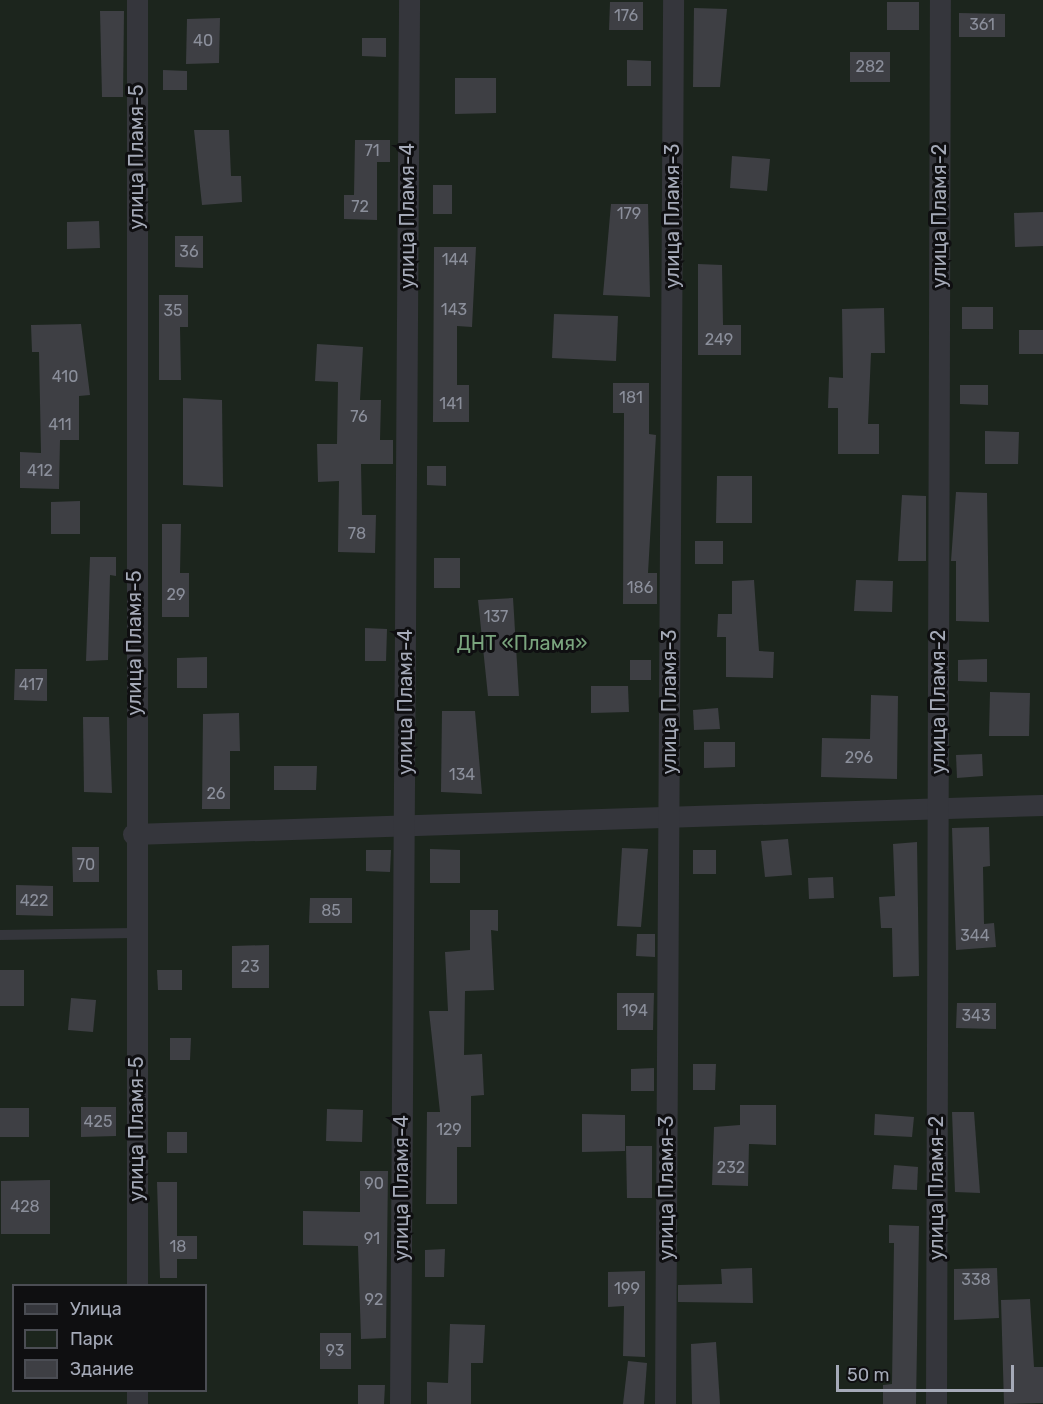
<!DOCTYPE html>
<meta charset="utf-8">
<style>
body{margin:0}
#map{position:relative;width:1043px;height:1404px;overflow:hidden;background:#141416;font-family:Rubik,sans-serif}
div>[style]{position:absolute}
.green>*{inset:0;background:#1c251d}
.building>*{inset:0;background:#3e3f44}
.lane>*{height:10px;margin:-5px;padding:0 5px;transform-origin:5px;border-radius:5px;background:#35363c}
.street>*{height:21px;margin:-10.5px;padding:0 10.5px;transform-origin:10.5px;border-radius:10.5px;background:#35363c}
span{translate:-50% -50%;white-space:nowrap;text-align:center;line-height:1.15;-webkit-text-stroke:6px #0f0f11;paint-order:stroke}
.number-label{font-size:16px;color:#8b8f9b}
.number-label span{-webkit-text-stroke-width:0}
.street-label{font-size:20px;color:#a5aab8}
.park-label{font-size:20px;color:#7aa57e}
.legend{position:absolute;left:12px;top:1284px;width:195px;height:108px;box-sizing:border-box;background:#0f0f11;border:2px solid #4b4d54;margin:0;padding:8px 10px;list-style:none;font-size:18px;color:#a5aab8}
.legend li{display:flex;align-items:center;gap:12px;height:30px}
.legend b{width:30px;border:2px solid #4b4d54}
.scale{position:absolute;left:836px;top:1365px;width:178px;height:27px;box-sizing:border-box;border:3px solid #a5aab8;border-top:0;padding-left:8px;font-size:18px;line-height:21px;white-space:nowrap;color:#a5aab8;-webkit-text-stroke:4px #0f0f11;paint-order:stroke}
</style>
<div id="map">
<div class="green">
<div style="clip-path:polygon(evenodd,0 0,1043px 0,1043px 1404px,0 1404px,0 0,14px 1286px,206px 1286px,206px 1390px,14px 1390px,14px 1286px)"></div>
</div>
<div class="building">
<div style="clip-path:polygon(610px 2px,643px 2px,643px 30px,609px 30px)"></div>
<div style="clip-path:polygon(887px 2px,919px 2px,919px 30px,887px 30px)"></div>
<div style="clip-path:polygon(694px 8px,727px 9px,720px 87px,693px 87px)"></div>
<div style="clip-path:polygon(100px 11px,124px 11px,123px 97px,102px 97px)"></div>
<div style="clip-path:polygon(959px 13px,1005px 14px,1005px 37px,959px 37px)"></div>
<div style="clip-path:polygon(220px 18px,219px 63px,186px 64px,187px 19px)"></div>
<div style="clip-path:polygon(362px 38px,386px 38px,386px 57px,362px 56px)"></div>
<div style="clip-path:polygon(850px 52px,890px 52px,890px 82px,850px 82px)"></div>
<div style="clip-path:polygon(627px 60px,651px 61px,651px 86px,627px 86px)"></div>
<div style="clip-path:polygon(163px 70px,187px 71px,187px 90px,163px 90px)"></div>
<div style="clip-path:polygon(455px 78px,496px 78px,496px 113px,455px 114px)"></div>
<div style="clip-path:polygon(194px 130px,229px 130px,231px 176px,241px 176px,242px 202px,202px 205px)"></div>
<div style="clip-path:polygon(355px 140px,390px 140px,390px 162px,377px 162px,377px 220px,344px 219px,344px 195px,354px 195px)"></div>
<div style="clip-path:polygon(732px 156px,770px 159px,767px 191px,730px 188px)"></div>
<div style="clip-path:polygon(433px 185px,452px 185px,452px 214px,433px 214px)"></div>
<div style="clip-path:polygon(611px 204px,648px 204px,650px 297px,603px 295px)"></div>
<div style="clip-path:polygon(1043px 212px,1043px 246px,1015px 247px,1014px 213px)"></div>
<div style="clip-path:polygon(99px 221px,100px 248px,67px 249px,67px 222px)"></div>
<div style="clip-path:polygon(175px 236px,203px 236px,203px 268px,175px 267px)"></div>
<div style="clip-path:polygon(434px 247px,476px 247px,472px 327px,457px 326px,457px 385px,469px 385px,469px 422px,433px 422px)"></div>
<div style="clip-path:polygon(698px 264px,722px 265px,723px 325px,741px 325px,741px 355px,698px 355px)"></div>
<div style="clip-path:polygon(159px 295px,188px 295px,188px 327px,180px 327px,181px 380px,159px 380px)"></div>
<div style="clip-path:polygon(962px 307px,993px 307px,993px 329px,962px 329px)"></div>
<div style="clip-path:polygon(884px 308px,885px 353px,871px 353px,868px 424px,879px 424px,879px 454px,838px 454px,838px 408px,828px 408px,829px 377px,843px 378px,842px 309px)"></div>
<div style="clip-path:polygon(554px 314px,618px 316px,616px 361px,552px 358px)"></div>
<div style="clip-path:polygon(81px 324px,90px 395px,79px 396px,79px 440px,60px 440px,59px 489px,20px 488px,20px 452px,41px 453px,39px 352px,32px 352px,31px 325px)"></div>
<div style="clip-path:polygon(1019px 330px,1043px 330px,1043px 354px,1019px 354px)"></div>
<div style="clip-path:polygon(317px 344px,363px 347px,360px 400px,381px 400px,380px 440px,393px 440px,393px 464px,361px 464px,362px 515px,376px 515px,375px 553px,338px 552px,339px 481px,318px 482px,317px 444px,337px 444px,338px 382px,315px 381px)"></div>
<div style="clip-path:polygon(613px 383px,649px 383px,649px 434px,656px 435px,648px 573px,657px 573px,657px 604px,623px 604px,624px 413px,613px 413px)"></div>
<div style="clip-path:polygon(960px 385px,988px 385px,988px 405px,960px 404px)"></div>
<div style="clip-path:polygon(183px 398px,222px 400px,223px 487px,183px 485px)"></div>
<div style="clip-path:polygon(985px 431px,1019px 432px,1018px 464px,985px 464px)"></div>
<div style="clip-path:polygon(427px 466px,446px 466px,446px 486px,427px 485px)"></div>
<div style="clip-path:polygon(717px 476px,752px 476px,752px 523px,716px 523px)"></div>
<div style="clip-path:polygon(956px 492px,987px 493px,989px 622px,956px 621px,956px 561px,951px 561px)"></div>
<div style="clip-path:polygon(902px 495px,926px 496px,926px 561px,898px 561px)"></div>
<div style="clip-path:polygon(80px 501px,80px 534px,51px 534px,51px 502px)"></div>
<div style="clip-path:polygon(162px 524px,181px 524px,180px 573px,189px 573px,189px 617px,162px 617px)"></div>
<div style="clip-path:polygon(695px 541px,723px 541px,723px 564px,695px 564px)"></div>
<div style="clip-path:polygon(90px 557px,116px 557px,116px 576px,110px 575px,108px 660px,86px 661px)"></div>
<div style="clip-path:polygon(434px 558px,460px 558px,460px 588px,434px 588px)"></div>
<div style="clip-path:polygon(754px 580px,759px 651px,774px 652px,773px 678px,726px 677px,726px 637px,717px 637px,718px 614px,732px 614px,732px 581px)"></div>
<div style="clip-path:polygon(856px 580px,893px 581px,892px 612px,854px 611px)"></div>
<div style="clip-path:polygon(513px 598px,519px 696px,488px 696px,478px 600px)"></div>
<div style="clip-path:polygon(365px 628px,387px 629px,386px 661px,365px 661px)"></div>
<div style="clip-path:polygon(207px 657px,207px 688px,177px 688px,177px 658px)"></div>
<div style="clip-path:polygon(987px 659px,987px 682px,958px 681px,958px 660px)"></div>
<div style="clip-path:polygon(630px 660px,651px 660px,651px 680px,630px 680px)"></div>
<div style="clip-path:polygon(15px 669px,47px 669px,47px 701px,14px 700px)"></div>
<div style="clip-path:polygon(591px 686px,628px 686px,629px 712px,591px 713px)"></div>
<div style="clip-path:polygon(990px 692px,1030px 693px,1029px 736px,989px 736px)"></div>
<div style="clip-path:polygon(871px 695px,898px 696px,897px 779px,821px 777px,822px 738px,870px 739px)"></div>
<div style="clip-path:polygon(718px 708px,720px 729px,694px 730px,693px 710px)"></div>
<div style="clip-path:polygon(442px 711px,475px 711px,482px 794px,441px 792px)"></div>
<div style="clip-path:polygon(239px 713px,240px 751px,230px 751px,230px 809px,202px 809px,203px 714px)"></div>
<div style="clip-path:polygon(83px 717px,109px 717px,112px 793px,84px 792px)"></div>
<div style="clip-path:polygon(704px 742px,735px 742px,735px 767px,704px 768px)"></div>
<div style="clip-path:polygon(982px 754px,983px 776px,957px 778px,956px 755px)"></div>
<div style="clip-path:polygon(274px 766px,317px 766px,316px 790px,274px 790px)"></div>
<div style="clip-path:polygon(989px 827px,990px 866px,983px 867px,984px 924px,994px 923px,996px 947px,956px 950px,952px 828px)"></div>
<div style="clip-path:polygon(788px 839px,792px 875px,765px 877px,761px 841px)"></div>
<div style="clip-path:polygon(917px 842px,919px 976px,893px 977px,892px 928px,881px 928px,879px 897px,895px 896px,893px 844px)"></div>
<div style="clip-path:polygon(72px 847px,99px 847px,99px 882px,73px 882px)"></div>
<div style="clip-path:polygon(622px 848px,648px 849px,641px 927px,617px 926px)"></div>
<div style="clip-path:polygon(430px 849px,460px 850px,460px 883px,430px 883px)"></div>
<div style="clip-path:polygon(366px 850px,391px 850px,390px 872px,366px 871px)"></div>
<div style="clip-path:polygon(693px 850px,716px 850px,716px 874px,693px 874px)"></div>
<div style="clip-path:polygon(833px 877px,834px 898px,809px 899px,808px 878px)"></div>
<div style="clip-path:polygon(16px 885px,53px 886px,53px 916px,16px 915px)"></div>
<div style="clip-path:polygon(310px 898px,352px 898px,352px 923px,309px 923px)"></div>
<div style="clip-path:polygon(470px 910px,498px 910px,498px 931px,491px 930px,494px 990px,465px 991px,464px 1055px,482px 1054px,484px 1095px,471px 1096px,471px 1147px,457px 1147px,457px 1204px,426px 1204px,427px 1112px,440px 1112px,429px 1011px,448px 1011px,445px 952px,470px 950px)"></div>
<div style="clip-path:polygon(637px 934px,655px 934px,655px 957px,636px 956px)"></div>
<div style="clip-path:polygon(269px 945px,269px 988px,232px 988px,232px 946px)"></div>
<div style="clip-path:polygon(0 970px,24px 970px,24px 1006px,0 1006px)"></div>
<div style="clip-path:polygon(157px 970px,182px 970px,182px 990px,158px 990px)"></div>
<div style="clip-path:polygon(617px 993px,654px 993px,653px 1030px,617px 1030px)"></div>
<div style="clip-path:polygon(71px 998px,96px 1000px,93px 1032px,68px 1030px)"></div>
<div style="clip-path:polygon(957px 1003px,996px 1003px,996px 1029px,956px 1028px)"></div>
<div style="clip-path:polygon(170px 1038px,191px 1038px,190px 1060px,170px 1060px)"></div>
<div style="clip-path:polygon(693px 1064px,716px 1064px,715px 1090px,693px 1090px)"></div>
<div style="clip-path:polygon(654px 1068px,654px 1091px,631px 1091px,631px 1069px)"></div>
<div style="clip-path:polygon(740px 1105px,776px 1105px,776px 1145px,749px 1144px,748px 1186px,712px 1185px,714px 1127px,740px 1125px)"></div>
<div style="clip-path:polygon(81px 1107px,116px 1107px,116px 1136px,81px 1137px)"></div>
<div style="clip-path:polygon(0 1108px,29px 1108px,29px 1137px,0 1137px)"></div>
<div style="clip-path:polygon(327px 1109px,363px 1110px,362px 1142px,326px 1141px)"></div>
<div style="clip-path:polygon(952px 1112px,974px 1112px,980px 1193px,955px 1192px)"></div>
<div style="clip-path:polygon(582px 1114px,625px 1115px,625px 1151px,582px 1152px)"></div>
<div style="clip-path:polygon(875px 1114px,914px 1117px,912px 1137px,874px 1135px)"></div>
<div style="clip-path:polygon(167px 1132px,187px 1132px,187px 1153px,167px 1153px)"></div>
<div style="clip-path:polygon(626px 1146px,652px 1146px,652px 1198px,627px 1198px)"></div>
<div style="clip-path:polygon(894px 1165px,918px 1167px,917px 1190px,892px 1189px)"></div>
<div style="clip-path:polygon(360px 1171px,388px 1171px,386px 1338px,361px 1339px,358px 1246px,303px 1245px,303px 1211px,360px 1212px)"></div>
<div style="clip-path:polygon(50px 1180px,50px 1234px,1px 1234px,1px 1181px)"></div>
<div style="clip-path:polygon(157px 1182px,177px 1182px,177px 1236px,197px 1236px,197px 1259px,177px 1259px,177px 1278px,160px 1278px)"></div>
<div style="clip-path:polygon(889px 1225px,919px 1226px,916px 1404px,883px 1404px,883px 1385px,892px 1384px,894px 1243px,889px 1243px)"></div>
<div style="clip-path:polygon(445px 1249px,444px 1277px,425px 1277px,425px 1250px)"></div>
<div style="clip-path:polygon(752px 1268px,753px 1303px,678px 1302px,678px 1285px,722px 1284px,721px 1269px)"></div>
<div style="clip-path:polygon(997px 1268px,999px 1318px,954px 1320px,954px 1269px)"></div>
<div style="clip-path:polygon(645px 1271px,645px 1357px,623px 1356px,624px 1306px,608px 1307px,608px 1272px)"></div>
<div style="clip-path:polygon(1030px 1299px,1034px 1367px,1043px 1367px,1043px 1403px,1004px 1404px,1001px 1300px)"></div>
<div style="clip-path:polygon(450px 1324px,485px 1325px,483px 1363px,471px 1363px,471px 1404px,427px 1404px,427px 1382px,448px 1383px)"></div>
<div style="clip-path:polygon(320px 1333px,351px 1333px,351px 1369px,320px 1369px)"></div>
<div style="clip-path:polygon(716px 1342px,720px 1404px,692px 1404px,691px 1344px)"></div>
<div style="clip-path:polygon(628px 1361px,647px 1363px,644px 1404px,623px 1404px)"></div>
<div style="clip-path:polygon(358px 1385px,385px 1385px,384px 1404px,358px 1404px)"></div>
</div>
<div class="lane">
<div style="left:0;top:935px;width:134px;rotate:-0.9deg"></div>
</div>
<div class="street">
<div style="left:133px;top:834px;width:910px;rotate:-1.83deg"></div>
<div style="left:137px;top:1286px;width:1286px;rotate:-90deg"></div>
<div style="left:137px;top:1390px;width:14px;rotate:90deg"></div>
<div style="left:400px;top:1404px;width:1404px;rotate:-89.63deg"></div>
<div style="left:665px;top:1404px;width:1404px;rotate:-89.67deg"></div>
<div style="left:936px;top:1404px;width:1404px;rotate:-89.84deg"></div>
</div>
<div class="number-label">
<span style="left:626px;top:16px">176</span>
<span style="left:982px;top:25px">361</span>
<span style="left:203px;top:41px">40</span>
<span style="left:870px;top:67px">282</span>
<span style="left:372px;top:151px">71</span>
<span style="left:360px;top:207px">72</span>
<span style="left:629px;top:214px">179</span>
<span style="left:189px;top:252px">36</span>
<span style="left:455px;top:260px">144</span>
<span style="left:454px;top:310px">143</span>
<span style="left:173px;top:311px">35</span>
<span style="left:719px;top:340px">249</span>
<span style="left:65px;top:377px">410</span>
<span style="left:631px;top:398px">181</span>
<span style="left:451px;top:404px">141</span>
<span style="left:359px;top:417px">76</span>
<span style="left:60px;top:425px">411</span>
<span style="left:40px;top:471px">412</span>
<span style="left:357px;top:534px">78</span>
<span style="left:640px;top:588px">186</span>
<span style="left:176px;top:595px">29</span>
<span style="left:496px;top:617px">137</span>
<span style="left:31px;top:685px">417</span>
<span style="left:859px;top:758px">296</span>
<span style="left:462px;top:775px">134</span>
<span style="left:216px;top:794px">26</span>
<span style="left:86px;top:865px">70</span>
<span style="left:34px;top:901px">422</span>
<span style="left:331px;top:911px">85</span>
<span style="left:975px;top:936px">344</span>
<span style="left:250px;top:967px">23</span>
<span style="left:635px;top:1011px">194</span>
<span style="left:976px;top:1016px">343</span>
<span style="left:98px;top:1122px">425</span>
<span style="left:449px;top:1130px">129</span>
<span style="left:731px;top:1168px">232</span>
<span style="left:374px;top:1184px">90</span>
<span style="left:25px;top:1207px">428</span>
<span style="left:372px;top:1239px">91</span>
<span style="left:178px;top:1247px">18</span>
<span style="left:976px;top:1280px">338</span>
<span style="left:627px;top:1289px">199</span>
<span style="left:374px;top:1300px">92</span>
<span style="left:335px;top:1351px">93</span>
</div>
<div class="street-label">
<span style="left:136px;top:157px;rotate:-90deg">улица Пламя-5</span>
<span style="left:407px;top:216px;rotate:-90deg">улица Пламя-4</span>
<span style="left:672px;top:216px;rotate:-90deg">улица Пламя-3</span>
<span style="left:939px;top:216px;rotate:-90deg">улица Пламя-2</span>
<span style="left:134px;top:643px;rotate:-90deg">улица Пламя-5</span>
<span style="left:405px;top:702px;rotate:-90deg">улица Пламя-4</span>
<span style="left:669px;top:702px;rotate:-90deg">улица Пламя-3</span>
<span style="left:938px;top:702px;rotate:-90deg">улица Пламя-2</span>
<span style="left:136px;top:1129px;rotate:-90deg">улица Пламя-5</span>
<span style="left:401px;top:1188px;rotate:-90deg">улица Пламя-4</span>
<span style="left:666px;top:1188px;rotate:-90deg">улица Пламя-3</span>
<span style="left:936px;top:1188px;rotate:-90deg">улица Пламя-2</span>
</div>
<div class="park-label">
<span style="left:522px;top:643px">ДНТ «Пламя»</span>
</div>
<ul class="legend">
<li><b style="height:8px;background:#35363c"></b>Улица</li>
<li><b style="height:16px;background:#1c251d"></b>Парк</li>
<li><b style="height:16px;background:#3e3f44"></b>Здание</li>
</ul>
<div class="scale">50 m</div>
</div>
